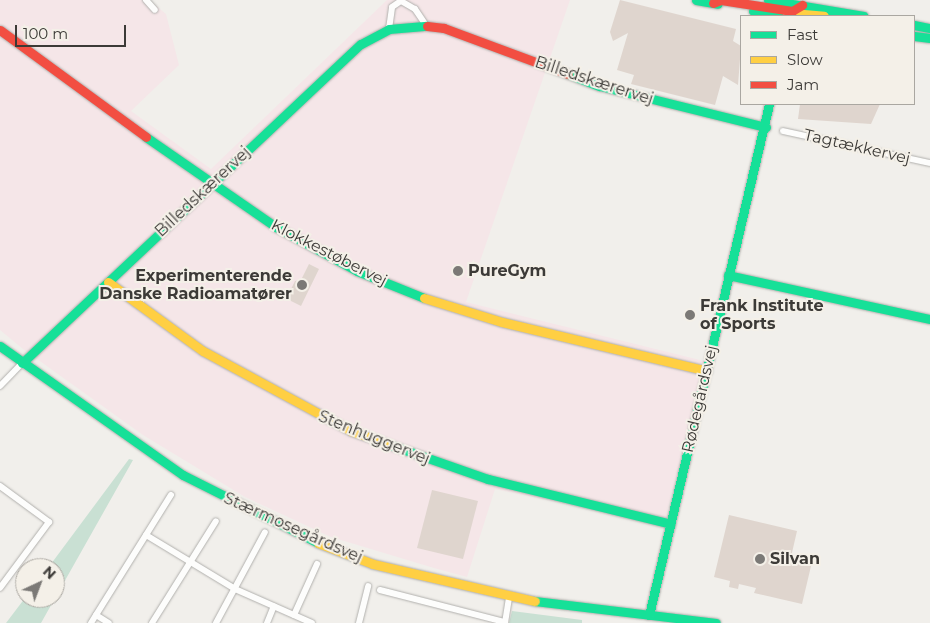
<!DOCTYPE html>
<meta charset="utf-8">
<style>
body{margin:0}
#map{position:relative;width:930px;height:623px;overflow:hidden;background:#f1efeb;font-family:Montserrat,sans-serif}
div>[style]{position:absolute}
.industrial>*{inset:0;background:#f5e6e8}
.green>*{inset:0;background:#c9e0d3}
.building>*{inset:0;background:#dfd5ce}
.roads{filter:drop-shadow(0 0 1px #b1b0ad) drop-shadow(0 0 1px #b1b0ad)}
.street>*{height:6px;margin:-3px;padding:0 3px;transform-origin:3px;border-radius:3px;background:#fdfdfc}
.fast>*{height:9px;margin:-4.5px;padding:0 4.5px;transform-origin:4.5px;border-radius:4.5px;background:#16e098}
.slow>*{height:9px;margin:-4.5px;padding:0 4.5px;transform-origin:4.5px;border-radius:4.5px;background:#ffcf43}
.jam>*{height:9px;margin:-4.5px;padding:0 4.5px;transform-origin:4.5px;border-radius:4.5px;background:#f24e42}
.dots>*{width:14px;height:14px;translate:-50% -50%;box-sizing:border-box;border:2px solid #f4f0e8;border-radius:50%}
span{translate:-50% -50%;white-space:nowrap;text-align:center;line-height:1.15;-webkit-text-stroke:4px #f4f0e8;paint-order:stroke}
.street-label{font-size:16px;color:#3c3a37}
.poi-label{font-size:16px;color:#3c3a37;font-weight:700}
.left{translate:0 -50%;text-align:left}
.right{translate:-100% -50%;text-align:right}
.legend{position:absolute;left:740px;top:15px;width:175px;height:90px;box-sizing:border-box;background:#f4f0e8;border:1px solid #aaa7a1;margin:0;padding:6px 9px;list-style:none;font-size:15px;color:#3c3a37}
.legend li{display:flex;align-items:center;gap:10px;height:25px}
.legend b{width:25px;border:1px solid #aaa7a1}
.north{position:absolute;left:15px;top:558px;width:50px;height:50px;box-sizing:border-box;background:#f4f0e8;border:1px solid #aaa7a1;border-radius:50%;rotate:43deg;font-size:14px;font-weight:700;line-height:20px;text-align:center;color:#3c3a37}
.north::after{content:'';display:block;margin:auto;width:18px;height:22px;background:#7b7976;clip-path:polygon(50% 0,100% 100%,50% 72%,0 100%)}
.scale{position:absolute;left:15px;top:25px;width:111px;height:22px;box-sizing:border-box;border:2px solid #3c3a37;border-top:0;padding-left:6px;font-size:15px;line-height:18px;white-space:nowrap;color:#3c3a37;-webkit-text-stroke:4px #f4f0e8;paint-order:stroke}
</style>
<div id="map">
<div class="industrial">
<div style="clip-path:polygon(0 0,149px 0,166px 14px,179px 65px,131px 111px,211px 169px,387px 0,570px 0,466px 302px,704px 361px,664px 525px,495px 489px,467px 577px,434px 568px,331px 537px,245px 497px,143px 435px,23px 349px,0 330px)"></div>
</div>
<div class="green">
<div style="clip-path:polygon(129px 459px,133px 460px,41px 623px,6px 623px,25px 598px,55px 598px,55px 568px,48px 568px)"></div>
<div style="clip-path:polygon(512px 611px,582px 620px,582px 623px,509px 623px)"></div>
</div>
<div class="building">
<div style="clip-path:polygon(620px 0,736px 29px,733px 41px,741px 46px,738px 85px,723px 76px,715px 105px,631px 84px,634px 75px,617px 70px,628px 33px,613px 41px,610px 32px)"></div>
<div style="clip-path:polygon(800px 104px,880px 104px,871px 124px,798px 119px)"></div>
<div style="clip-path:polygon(309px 264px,319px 269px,301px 306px,281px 296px,285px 288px,290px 291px,295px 281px,301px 280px)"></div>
<div style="clip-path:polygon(432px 490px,478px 501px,463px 559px,417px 548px)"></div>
<div style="clip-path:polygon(729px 515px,797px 531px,791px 557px,812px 562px,802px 604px,754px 593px,756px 588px,739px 584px,738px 589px,729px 587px,730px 581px,714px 577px)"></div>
</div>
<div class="roads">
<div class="street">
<div style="left:146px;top:0;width:13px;rotate:48deg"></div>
<div style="left:389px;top:29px;width:22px;rotate:-82deg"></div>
<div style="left:392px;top:7px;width:11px;rotate:-34deg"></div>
<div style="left:401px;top:1px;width:16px;rotate:30deg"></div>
<div style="left:415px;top:9px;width:18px;rotate:56deg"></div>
<div style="left:783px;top:131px;width:150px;rotate:12.3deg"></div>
<div style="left:0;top:386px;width:32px;rotate:-46deg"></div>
<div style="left:0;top:486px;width:61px;rotate:36.3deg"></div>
<div style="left:49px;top:522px;width:82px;rotate:126.6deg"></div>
<div style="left:146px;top:535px;width:104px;rotate:31.2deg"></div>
<div style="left:235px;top:589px;width:84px;rotate:23.8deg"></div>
<div style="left:380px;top:590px;width:129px;rotate:14.4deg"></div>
<div style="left:96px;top:615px;width:15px;rotate:32deg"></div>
<div style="left:294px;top:615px;width:56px;rotate:-65.7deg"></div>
<div style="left:91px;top:623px;width:151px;rotate:-58deg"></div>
<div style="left:152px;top:623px;width:120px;rotate:-57.9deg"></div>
<div style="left:216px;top:623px;width:103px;rotate:-61.7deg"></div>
<div style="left:267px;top:623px;width:18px;rotate:-68deg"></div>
<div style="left:359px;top:623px;width:38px;rotate:-76deg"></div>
<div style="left:505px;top:623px;width:25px;rotate:-81deg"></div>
</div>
<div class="fast">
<div style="left:696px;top:0;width:22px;rotate:10deg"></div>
<div style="left:768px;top:0;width:97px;rotate:9.5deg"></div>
<div style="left:753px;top:11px;width:26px;rotate:11deg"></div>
<div style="left:914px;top:25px;width:16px;rotate:11deg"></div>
<div style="left:914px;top:36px;width:16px;rotate:7deg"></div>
<div style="left:568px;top:74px;width:34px;rotate:21deg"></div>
<div style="left:600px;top:86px;width:171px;rotate:13.9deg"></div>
<div style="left:146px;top:137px;width:158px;rotate:34.7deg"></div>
<div style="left:276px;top:227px;width:92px;rotate:28.5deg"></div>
<div style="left:357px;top:271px;width:72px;rotate:21.9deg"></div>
<div style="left:728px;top:275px;width:207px;rotate:12.3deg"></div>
<div style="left:0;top:346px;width:224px;rotate:35.2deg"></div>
<div style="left:183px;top:475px;width:151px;rotate:26.7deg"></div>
<div style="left:22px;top:363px;width:465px;rotate:-43.3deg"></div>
<div style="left:361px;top:44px;width:32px;rotate:-28deg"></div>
<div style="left:389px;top:29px;width:38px;rotate:-5deg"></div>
<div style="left:385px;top:443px;width:109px;rotate:19.3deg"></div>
<div style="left:488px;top:479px;width:188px;rotate:13.8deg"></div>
<div style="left:535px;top:601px;width:182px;rotate:6.9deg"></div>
<div style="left:649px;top:615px;width:525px;rotate:-76.78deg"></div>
</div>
<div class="slow">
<div style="left:792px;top:13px;width:32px;rotate:5deg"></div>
<div style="left:108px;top:282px;width:117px;rotate:36deg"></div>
<div style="left:203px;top:351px;width:168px;rotate:28.4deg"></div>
<div style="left:351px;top:431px;width:36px;rotate:19deg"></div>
<div style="left:424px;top:298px;width:82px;rotate:17.1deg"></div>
<div style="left:502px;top:322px;width:211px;rotate:13.4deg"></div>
<div style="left:318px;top:543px;width:59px;rotate:20.9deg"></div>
<div style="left:373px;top:564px;width:166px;rotate:12.9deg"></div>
</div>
<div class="jam">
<div style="left:713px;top:3px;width:9px;rotate:-21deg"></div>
<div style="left:721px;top:0;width:72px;rotate:8.8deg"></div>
<div style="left:792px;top:11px;width:12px;rotate:-31deg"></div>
<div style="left:427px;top:26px;width:17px;rotate:7deg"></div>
<div style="left:444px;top:28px;width:132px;rotate:20.4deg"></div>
<div style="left:0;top:30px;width:181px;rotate:36.2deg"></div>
</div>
</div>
<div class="dots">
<div style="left:458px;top:271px;background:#7b7976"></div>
<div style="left:302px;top:285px;background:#7b7976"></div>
<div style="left:690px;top:315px;background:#7b7976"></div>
<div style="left:760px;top:559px;background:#7b7976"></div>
</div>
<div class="street-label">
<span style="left:594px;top:81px;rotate:18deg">Billedskærervej</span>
<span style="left:857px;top:147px;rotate:13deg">Tagtækkervej</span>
<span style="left:203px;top:192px;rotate:-43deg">Billedskærervej</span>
<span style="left:329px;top:253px;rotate:27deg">Klokkestøbervej</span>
<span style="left:700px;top:399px;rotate:-77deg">Rødegårdsvej</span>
<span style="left:374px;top:438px;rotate:22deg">Stenhuggervej</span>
<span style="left:293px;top:528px;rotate:24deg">Stærmosegårdsvej</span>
</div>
<div class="poi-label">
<span class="left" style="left:468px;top:271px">PureGym</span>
<span class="right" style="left:292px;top:285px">Experimenterende<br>Danske Radioamatører</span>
<span class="left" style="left:700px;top:315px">Frank Institute<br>of Sports</span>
<span class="left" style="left:770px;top:559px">Silvan</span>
</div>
<ul class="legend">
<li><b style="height:6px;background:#16e098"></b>Fast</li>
<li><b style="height:6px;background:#ffcf43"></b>Slow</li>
<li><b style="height:6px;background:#f24e42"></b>Jam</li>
</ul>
<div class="north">N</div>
<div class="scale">100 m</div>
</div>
